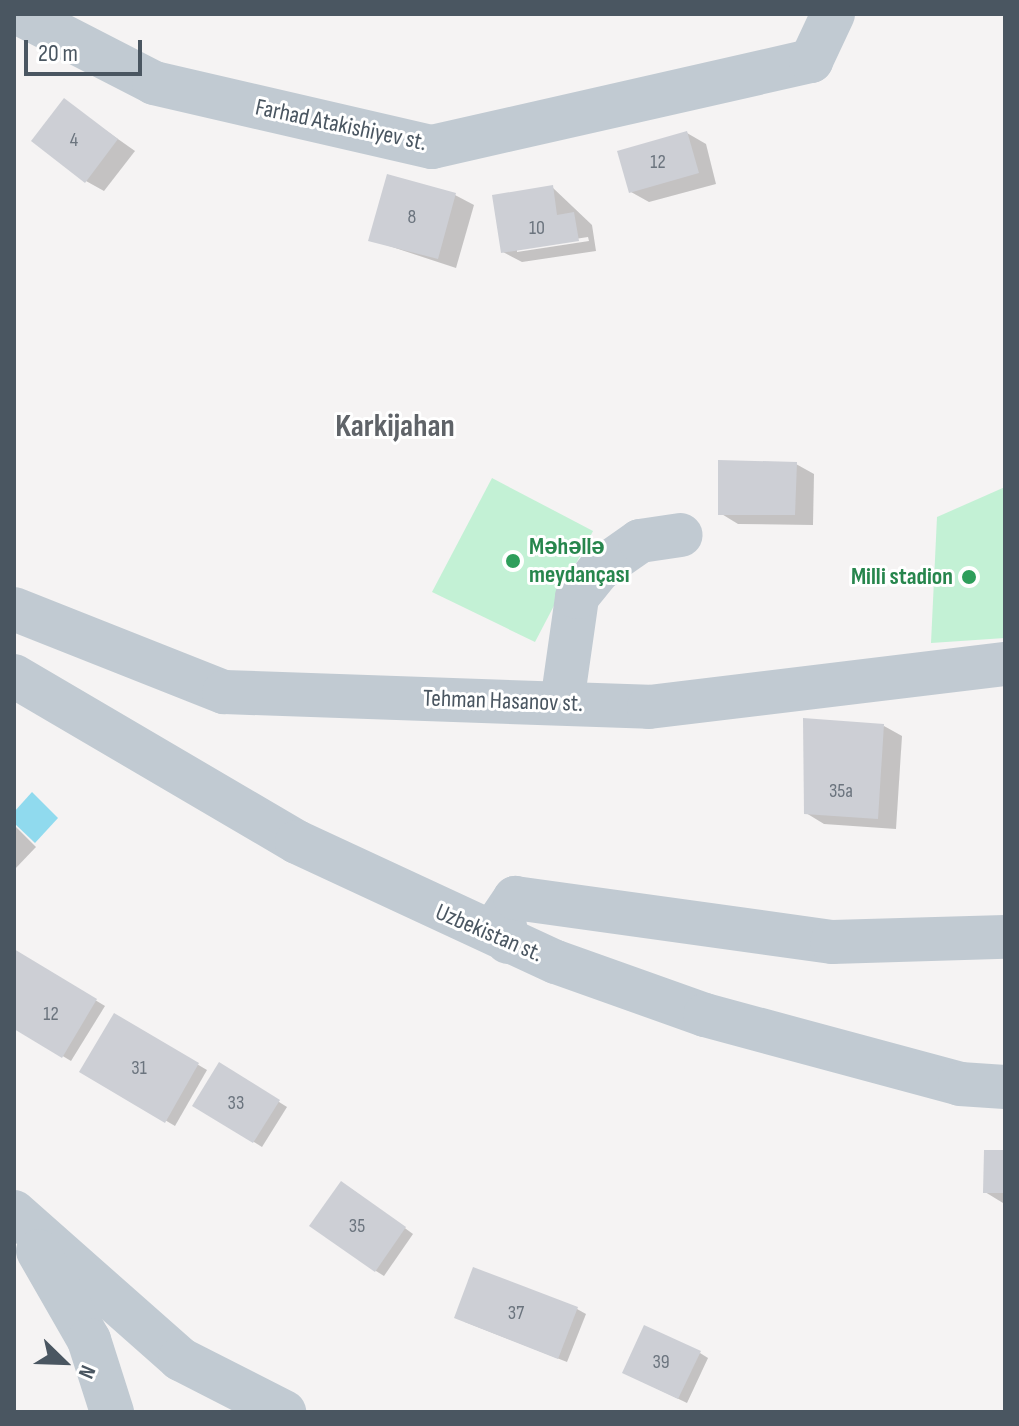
<!DOCTYPE html>
<meta charset="utf-8">
<style>
body{margin:0}
#map{position:relative;width:1019px;height:1426px;overflow:hidden;background:#f5f3f3;font-family:"Sofia Sans Condensed",sans-serif}
div>[style]{position:absolute}
.green>*{inset:0;background:#c3f1d5}
.water>*{inset:0;background:#90daee}
.shadow>*{inset:0;background:#0003}
.building>*{inset:0;background:#cdcfd5}
.minor>*{height:44px;margin:-22px;padding:0 22px;transform-origin:22px;border-radius:22px;background:#c1cad2}
.dots>*{width:22px;height:22px;translate:-50% -50%;box-sizing:border-box;border:4px solid #fff;border-radius:50%}
span{translate:-50% -50%;white-space:nowrap;text-align:center;line-height:1.15;-webkit-text-stroke:6px #fff;paint-order:stroke}
.number-label{font-size:20px;color:#6b747e}
.number-label span{-webkit-text-stroke-width:0}
.street-label{font-size:24px;color:#4a5661}
.leisure-label{font-size:24px;color:#27864d;font-weight:700}
.left{translate:0 -50%;text-align:left}
.right{translate:-100% -50%;text-align:right}
.district-label{font-size:32px;color:#5f6368;font-weight:700}
.frame{position:absolute;inset:0;border:16px solid #4a5661;pointer-events:none}
.north{position:absolute;left:24px;top:1322px;width:80px;height:80px;-webkit-text-stroke:6px #fff;paint-order:stroke;rotate:113deg;font-size:22px;font-weight:700;line-height:32px;text-align:center;color:#4a5661}
.north::after{content:'';display:block;margin:auto;width:28px;height:36px;background:#4a5661;clip-path:polygon(50% 0,100% 100%,50% 72%,0 100%)}
.scale{position:absolute;left:24px;top:40px;width:118px;height:36px;box-sizing:border-box;border:4px solid #4a5661;border-top:0;padding-left:10px;font-size:24px;line-height:28px;white-space:nowrap;color:#4a5661;-webkit-text-stroke:6px #fff;paint-order:stroke}
</style>
<div id="map">
<div class="green">
<div style="clip-path:polygon(492px 478px,593px 531px,535px 642px,432px 592px)"></div>
<div style="clip-path:polygon(1005px 487px,1005px 638px,931px 643px,937px 517px)"></div>
</div>
<div class="water">
<div style="clip-path:polygon(32px 792px,58px 818px,35px 843px,14px 823px,14px 812px)"></div>
</div>
<div class="shadow">
<div style="clip-path:polygon(64px 101px,135px 151px,104px 191px,86px 181px)"></div>
<div style="clip-path:polygon(687px 133px,706px 144px,716px 184px,649px 202px,631px 192px)"></div>
<div style="clip-path:polygon(evenodd,552px 187px,592px 225px,596px 251px,522px 262px,503px 252px,552px 187px,588px 237px,589px 241px,517px 252px,517px 248px,588px 237px)"></div>
<div style="clip-path:polygon(455px 195px,474px 205px,456px 268px,371px 240px)"></div>
<div style="clip-path:polygon(796px 464px,814px 474px,813px 525px,738px 524px,720px 513px)"></div>
<div style="clip-path:polygon(884px 726px,902px 736px,896px 829px,824px 824px,806px 813px)"></div>
<div style="clip-path:polygon(14px 825px,36px 847px,14px 870px)"></div>
<div style="clip-path:polygon(14px 951px,105px 1006px,71px 1061px,14px 1027px)"></div>
<div style="clip-path:polygon(115px 1016px,207px 1070px,175px 1126px,82px 1071px)"></div>
<div style="clip-path:polygon(220px 1065px,287px 1107px,262px 1147px,195px 1105px)"></div>
<div style="clip-path:polygon(1005px 1152px,1005px 1203px,1003px 1203px,985px 1192px)"></div>
<div style="clip-path:polygon(350px 1188px,413px 1234px,384px 1276px,376px 1271px)"></div>
<div style="clip-path:polygon(577px 1309px,586px 1314px,567px 1362px,465px 1322px)"></div>
<div style="clip-path:polygon(700px 1353px,708px 1358px,687px 1403px,633px 1377px)"></div>
</div>
<div class="building">
<div style="clip-path:polygon(64px 98px,118px 139px,85px 183px,31px 141px)"></div>
<div style="clip-path:polygon(687px 131px,699px 173px,629px 193px,617px 151px)"></div>
<div style="clip-path:polygon(387px 174px,456px 193px,438px 259px,368px 241px)"></div>
<div style="clip-path:polygon(553px 185px,557px 215px,574px 212px,579px 241px,501px 253px,492px 195px)"></div>
<div style="clip-path:polygon(718px 460px,797px 462px,795px 515px,718px 515px)"></div>
<div style="clip-path:polygon(803px 718px,884px 724px,878px 819px,804px 814px)"></div>
<div style="clip-path:polygon(14px 949px,97px 999px,62px 1058px,14px 1029px)"></div>
<div style="clip-path:polygon(114px 1013px,199px 1063px,165px 1123px,79px 1072px)"></div>
<div style="clip-path:polygon(219px 1062px,280px 1100px,253px 1143px,192px 1106px)"></div>
<div style="clip-path:polygon(984px 1150px,1005px 1150px,1005px 1193px,983px 1193px)"></div>
<div style="clip-path:polygon(341px 1181px,406px 1227px,375px 1272px,309px 1226px)"></div>
<div style="clip-path:polygon(473px 1267px,578px 1307px,558px 1359px,454px 1318px)"></div>
<div style="clip-path:polygon(644px 1325px,701px 1351px,678px 1399px,622px 1373px)"></div>
</div>
<div class="minor">
<div style="left:20px;top:14px;width:151px;rotate:27.2deg"></div>
<div style="left:154px;top:83px;width:285px;rotate:13deg"></div>
<div style="left:432px;top:147px;width:389px;rotate:-12.8deg"></div>
<div style="left:811px;top:61px;width:52px;rotate:-64.9deg"></div>
<div style="left:14px;top:609px;width:226px;rotate:21.6deg"></div>
<div style="left:224px;top:692px;width:425px;rotate:2deg"></div>
<div style="left:649px;top:707px;width:359px;rotate:-6.9deg"></div>
<div style="left:14px;top:676px;width:328px;rotate:30.4deg"></div>
<div style="left:297px;top:842px;width:285px;rotate:24.9deg"></div>
<div style="left:556px;top:962px;width:158px;rotate:19.6deg"></div>
<div style="left:705px;top:1015px;width:264px;rotate:15.1deg"></div>
<div style="left:960px;top:1084px;width:45px;rotate:3.8deg"></div>
<div style="left:562px;top:703px;width:107px;rotate:-81.9deg"></div>
<div style="left:577px;top:597px;width:36px;rotate:-51deg"></div>
<div style="left:600px;top:569px;width:49px;rotate:-35deg"></div>
<div style="left:640px;top:541px;width:41px;rotate:-8.3deg"></div>
<div style="left:508px;top:942px;width:26px;rotate:-101deg"></div>
<div style="left:503px;top:916px;width:22px;rotate:-56deg"></div>
<div style="left:515px;top:898px;width:320px;rotate:7.9deg"></div>
<div style="left:832px;top:942px;width:173px;rotate:-1.7deg"></div>
<div style="left:14px;top:1212px;width:222px;rotate:41.5deg"></div>
<div style="left:180px;top:1359px;width:117px;rotate:27deg"></div>
<div style="left:38px;top:1251px;width:103px;rotate:60.2deg"></div>
<div style="left:89px;top:1340px;width:76px;rotate:72.3deg"></div>
</div>
<div class="dots">
<div style="left:513px;top:561px;background:#2e9e5b"></div>
<div style="left:969px;top:577px;background:#2e9e5b"></div>
</div>
<div class="number-label">
<span style="left:74px;top:140px">4</span>
<span style="left:658px;top:162px">12</span>
<span style="left:412px;top:217px">8</span>
<span style="left:537px;top:228px">10</span>
<span style="left:841px;top:791px">35а</span>
<span style="left:51px;top:1014px">12</span>
<span style="left:139px;top:1068px">31</span>
<span style="left:236px;top:1103px">33</span>
<span style="left:357px;top:1226px">35</span>
<span style="left:516px;top:1313px">37</span>
<span style="left:661px;top:1362px">39</span>
</div>
<div class="street-label">
<span style="left:341px;top:125px;rotate:12deg">Farhad Atakishiyev st.</span>
<span style="left:503px;top:701px;rotate:2deg">Tehman Hasanov st.</span>
<span style="left:489px;top:933px;rotate:23deg">Uzbekistan st.</span>
</div>
<div class="leisure-label">
<span class="left" style="left:529px;top:561px">Məhəllə<br>meydançası</span>
<span class="right" style="left:953px;top:577px">Milli stadion</span>
</div>
<div class="district-label">
<span style="left:395px;top:427px">Karkijahan</span>
</div>
<div class="frame"></div>
<div class="north">N</div>
<div class="scale">20 m</div>
</div>
